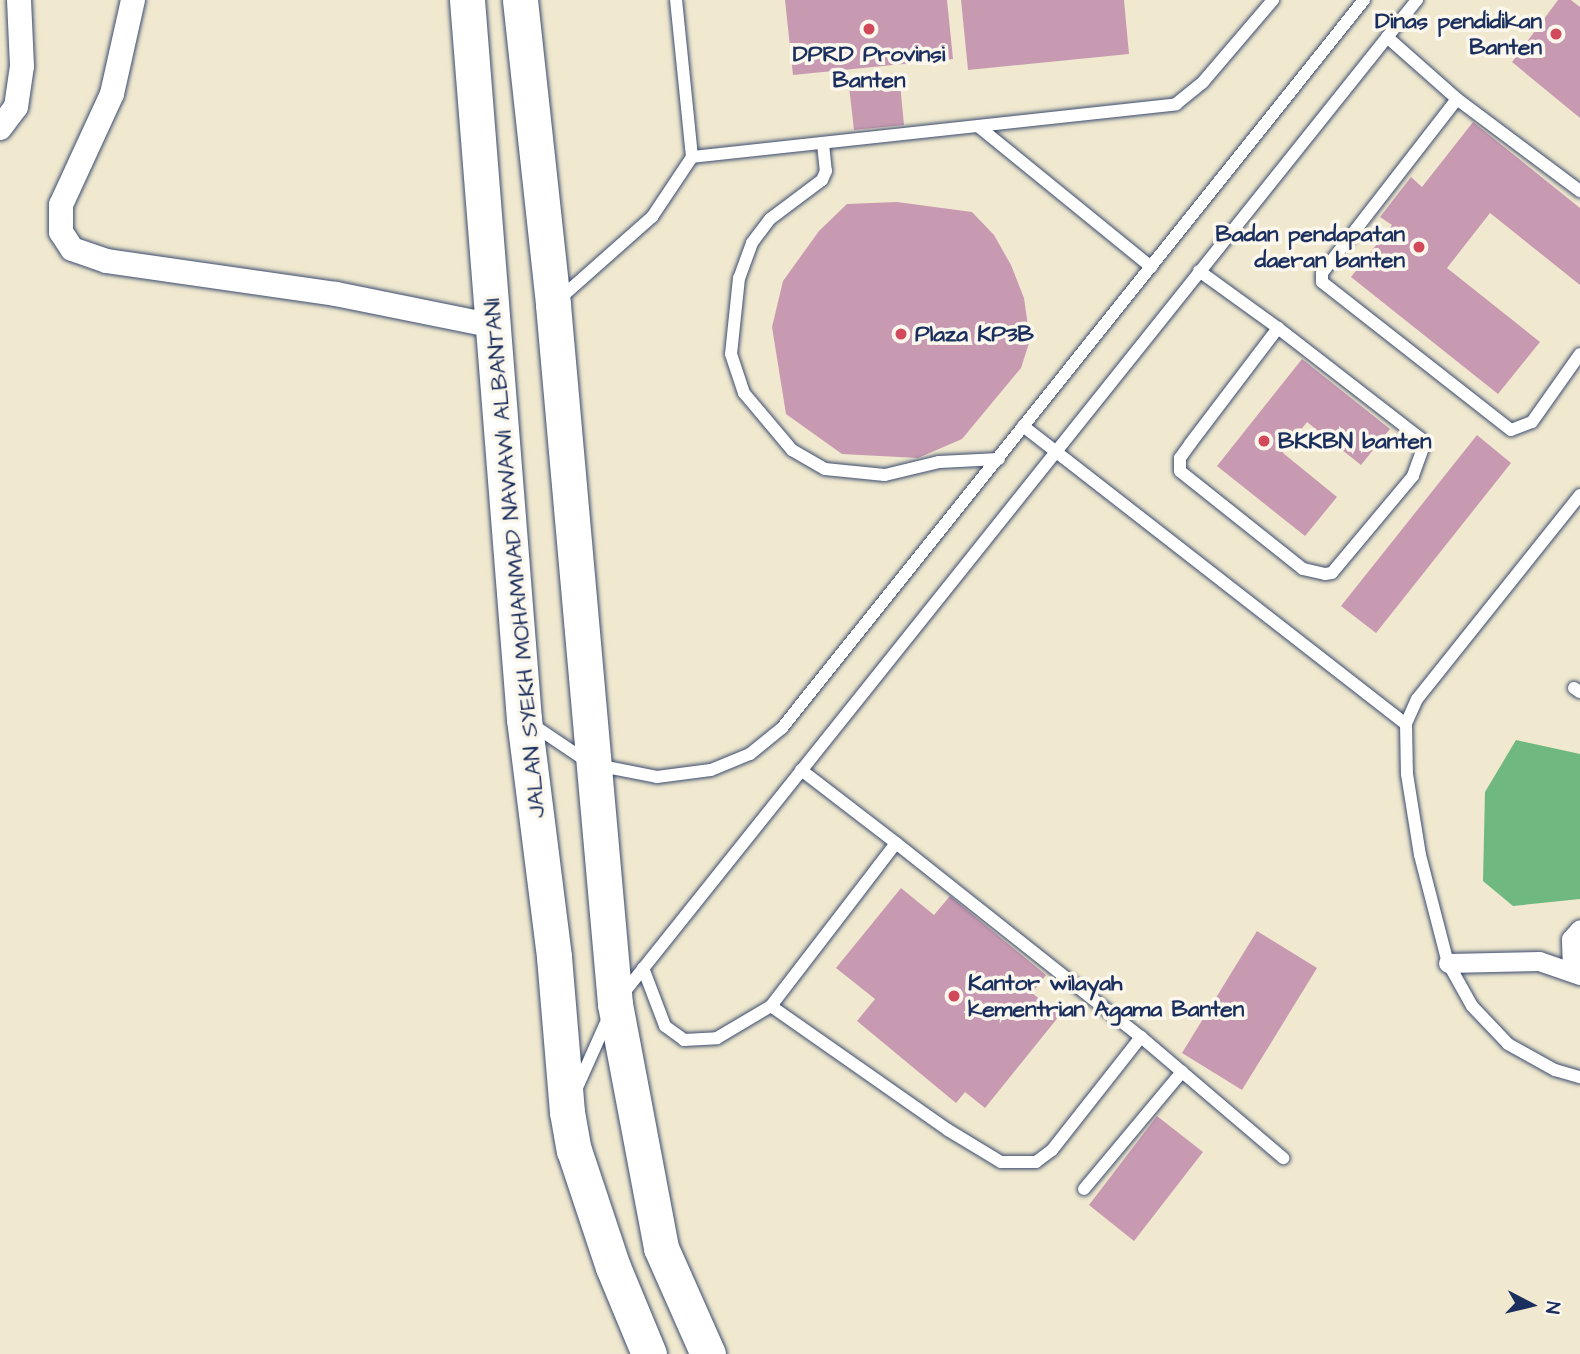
<!DOCTYPE html>
<style>
body{margin:0}
#map{position:relative;width:1580px;height:1354px;overflow:hidden;background:#f0e9cf;font-family:"Architects Daughter",sans-serif}
div>[style]{position:absolute}
.forest>*{inset:0;background:#6fb880}
.building>*{inset:0;background:#c89ab2}
.roads{filter:drop-shadow(0 0 2px #3b4b6f) drop-shadow(0 0 2px #3b4b6f)}
.service>*{height:12px;margin:-6px;padding:0 6px;transform-origin:6px;border-radius:6px;background:#fff}
.pedestrian>*{height:19px;margin:-9.5px;padding:0 9.5px;transform-origin:9.5px;border-radius:9.5px;background:#fff}
.minor>*{height:24px;margin:-12px;padding:0 12px;transform-origin:12px;border-radius:12px;background:#fff}
.secondary>*{height:35px;margin:-17.5px;padding:0 17.5px;transform-origin:17.5px;border-radius:17.5px;background:#fff}
.dots>*{width:19px;height:19px;translate:-50% -50%;box-sizing:border-box;border:4px solid #fbf7ec;border-radius:50%}
span{translate:-50% -50%;white-space:nowrap;text-align:center;line-height:1.15;-webkit-text-stroke:7px #fbf7ec;paint-order:stroke}
.poi-label{font-size:23px;color:#1b2f5e;font-weight:700}
.right{translate:-100% -50%;text-align:right}
.left{translate:0 -50%;text-align:left}
.street-label{font-size:23px;color:#1b2f5e}
.north{position:absolute;left:1496px;top:1270px;width:70px;height:70px;-webkit-text-stroke:5px #fbf7ec;paint-order:stroke;rotate:97deg;font-size:19px;font-weight:700;line-height:28px;text-align:center;color:#1b2f5e}
.north::after{content:'';display:block;margin:auto;width:24px;height:32px;background:#1b2f5e;clip-path:polygon(50% 0,100% 100%,50% 72%,0 100%)}
</style>
<div id="map">
<div class="forest">
<div style="clip-path:polygon(1516px 740px,1580px 754px,1580px 899px,1513px 906px,1483px 881px,1485px 792px)"></div>
</div>
<div class="building">
<div style="clip-path:polygon(785px 0,947px 0,953px 59px,793px 75px)"></div>
<div style="clip-path:polygon(961px 0,1124px 0,1129px 54px,968px 70px)"></div>
<div style="clip-path:polygon(1558px 0,1571px 0,1580px 7px,1580px 118px,1512px 62px)"></div>
<div style="clip-path:polygon(899px 73px,904px 125px,854px 130px,848px 78px)"></div>
<div style="clip-path:polygon(1473px 122px,1580px 208px,1580px 285px,1490px 213px,1447px 268px,1540px 342px,1498px 394px,1351px 277px,1392px 225px,1380px 217px,1411px 177px,1422px 187px)"></div>
<div style="clip-path:polygon(897px 202px,972px 212px,994px 235px,1011px 265px,1024px 298px,1030px 340px,1021px 368px,962px 439px,918px 458px,842px 454px,786px 414px,772px 327px,783px 281px,819px 231px,847px 204px)"></div>
<div style="clip-path:polygon(1302px 359px,1390px 429px,1361px 465px,1307px 422px,1283px 453px,1337px 497px,1305px 536px,1217px 466px)"></div>
<div style="clip-path:polygon(1477px 435px,1511px 463px,1376px 633px,1341px 606px)"></div>
<div style="clip-path:polygon(901px 888px,934px 915px,950px 896px,1046px 975px,1032px 993px,1060px 1015px,985px 1108px,965px 1092px,956px 1103px,857px 1021px,875px 999px,836px 968px)"></div>
<div style="clip-path:polygon(1257px 931px,1317px 968px,1242px 1090px,1182px 1053px)"></div>
<div style="clip-path:polygon(1157px 1116px,1203px 1152px,1134px 1241px,1089px 1205px)"></div>
</div>
<div class="roads">
<div class="service">
<div style="left:1387px;top:37px;width:94px;rotate:41.5deg"></div>
<div style="left:1457px;top:99px;width:220px;rotate:127.8deg"></div>
<div style="left:1322px;top:273px;width:9px;rotate:90deg"></div>
<div style="left:1322px;top:282px;width:240px;rotate:38.1deg"></div>
<div style="left:1511px;top:430px;width:22px;rotate:-21deg"></div>
<div style="left:1532px;top:422px;width:83px;rotate:-54.8deg"></div>
<div style="left:1457px;top:99px;width:154px;rotate:36.8deg"></div>
<div style="left:979px;top:127px;width:222px;rotate:39.1deg"></div>
<div style="left:823px;top:144px;width:27px;rotate:84deg"></div>
<div style="left:826px;top:171px;width:10px;rotate:114deg"></div>
<div style="left:822px;top:180px;width:65px;rotate:143.1deg"></div>
<div style="left:770px;top:219px;width:30px;rotate:127deg"></div>
<div style="left:752px;top:243px;width:37px;rotate:110deg"></div>
<div style="left:739px;top:278px;width:76px;rotate:96deg"></div>
<div style="left:731px;top:354px;width:41px;rotate:71.6deg"></div>
<div style="left:744px;top:393px;width:75px;rotate:49.9deg"></div>
<div style="left:792px;top:450px;width:38px;rotate:30deg"></div>
<div style="left:825px;top:469px;width:60px;rotate:5.7deg"></div>
<div style="left:885px;top:475px;width:56px;rotate:-13.5deg"></div>
<div style="left:939px;top:462px;width:60px;rotate:-2.9deg"></div>
<div style="left:692px;top:157px;width:487px;rotate:-6.2deg"></div>
<div style="left:1176px;top:104px;width:35px;rotate:-39deg"></div>
<div style="left:1203px;top:82px;width:108px;rotate:-49.5deg"></div>
<div style="left:1199px;top:271px;width:97px;rotate:35.8deg"></div>
<div style="left:557px;top:301px;width:127px;rotate:-41.5deg"></div>
<div style="left:652px;top:217px;width:72px;rotate:-56.3deg"></div>
<div style="left:692px;top:157px;width:158px;rotate:-95.8deg"></div>
<div style="left:1278px;top:328px;width:180px;rotate:37.8deg"></div>
<div style="left:1420px;top:438px;width:10px;rotate:73deg"></div>
<div style="left:1423px;top:448px;width:30px;rotate:110deg"></div>
<div style="left:1413px;top:476px;width:126px;rotate:129.9deg"></div>
<div style="left:1332px;top:573px;width:7px;rotate:172deg"></div>
<div style="left:1325px;top:574px;width:23px;rotate:-167deg"></div>
<div style="left:1303px;top:569px;width:157px;rotate:-141.5deg"></div>
<div style="left:1180px;top:471px;width:13px;rotate:-90deg"></div>
<div style="left:1180px;top:458px;width:17px;rotate:-54deg"></div>
<div style="left:1190px;top:444px;width:146px;rotate:-52.8deg"></div>
<div style="left:1023px;top:426px;width:485px;rotate:37.9deg"></div>
<div style="left:1580px;top:495px;width:261px;rotate:128.6deg"></div>
<div style="left:1417px;top:699px;width:27px;rotate:114deg"></div>
<div style="left:1406px;top:724px;width:50px;rotate:88.9deg"></div>
<div style="left:1407px;top:774px;width:82px;rotate:80.9deg"></div>
<div style="left:1420px;top:855px;width:112px;rotate:75.5deg"></div>
<div style="left:1448px;top:963px;width:49px;rotate:60.8deg"></div>
<div style="left:1472px;top:1006px;width:52px;rotate:46.5deg"></div>
<div style="left:1508px;top:1044px;width:54px;rotate:29deg"></div>
<div style="left:1555px;top:1070px;width:26px;rotate:16deg"></div>
<div style="left:1574px;top:688px;width:7px;rotate:34deg"></div>
<div style="left:530px;top:723px;width:73px;rotate:33.9deg"></div>
<div style="left:591px;top:764px;width:67px;rotate:11.1deg"></div>
<div style="left:657px;top:777px;width:54px;rotate:-7.4deg"></div>
<div style="left:711px;top:770px;width:42px;rotate:-22.3deg"></div>
<div style="left:750px;top:754px;width:41px;rotate:-39.1deg"></div>
<div style="left:782px;top:728px;width:932px;rotate:-51.36deg"></div>
<div style="left:801px;top:770px;width:120px;rotate:37.5deg"></div>
<div style="left:643px;top:968px;width:62px;rotate:69.2deg"></div>
<div style="left:665px;top:1026px;width:24px;rotate:36deg"></div>
<div style="left:684px;top:1040px;width:33px;rotate:-3deg"></div>
<div style="left:717px;top:1038px;width:63px;rotate:-30.7deg"></div>
<div style="left:771px;top:1006px;width:216px;rotate:35deg"></div>
<div style="left:948px;top:1130px;width:62px;rotate:31.1deg"></div>
<div style="left:1001px;top:1162px;width:35px"></div>
<div style="left:1036px;top:1162px;width:20px;rotate:-37deg"></div>
<div style="left:1052px;top:1150px;width:144px;rotate:-51.8deg"></div>
<div style="left:622px;top:995px;width:1274px;rotate:-51.38deg"></div>
<div style="left:771px;top:1006px;width:205px;rotate:-52.5deg"></div>
<div style="left:896px;top:843px;width:313px;rotate:38.4deg"></div>
<div style="left:1141px;top:1037px;width:187px;rotate:40.4deg"></div>
<div style="left:575px;top:1092px;width:83px;rotate:-65.9deg"></div>
<div style="left:1084px;top:1189px;width:153px;rotate:-50.1deg"></div>
</div>
<div class="pedestrian">
<div style="left:1448px;top:963px;width:91px;rotate:-1.3deg"></div>
<div style="left:1539px;top:961px;width:43px;rotate:18.9deg"></div>
<div style="left:1572px;top:969px;width:30px;rotate:-92deg"></div>
<div style="left:1571px;top:939px;width:13px;rotate:-48deg"></div>
</div>
<div class="minor">
<div style="left:133px;top:0;width:96px;rotate:102.6deg"></div>
<div style="left:112px;top:94px;width:122px;rotate:114.7deg"></div>
<div style="left:61px;top:205px;width:27px;rotate:90deg"></div>
<div style="left:61px;top:232px;width:20px;rotate:57deg"></div>
<div style="left:72px;top:249px;width:37px;rotate:19deg"></div>
<div style="left:107px;top:261px;width:231px;rotate:8.2deg"></div>
<div style="left:336px;top:294px;width:162px;rotate:11.4deg"></div>
<div style="left:0;top:128px;width:26px;rotate:-53deg"></div>
<div style="left:16px;top:107px;width:41px;rotate:-81.7deg"></div>
<div style="left:22px;top:66px;width:66px;rotate:-92.6deg"></div>
</div>
<div class="secondary">
<div style="left:467px;top:0;width:721px;rotate:85.47deg"></div>
<div style="left:524px;top:719px;width:240px;rotate:82.8deg"></div>
<div style="left:554px;top:957px;width:156px;rotate:85.2deg"></div>
<div style="left:567px;top:1112px;width:39px;rotate:80deg"></div>
<div style="left:574px;top:1150px;width:123px;rotate:71.6deg"></div>
<div style="left:613px;top:1267px;width:94px;rotate:67.5deg"></div>
<div style="left:520px;top:0;width:307px;rotate:83.8deg"></div>
<div style="left:553px;top:305px;width:702px;rotate:84.93deg"></div>
<div style="left:615px;top:1004px;width:248px;rotate:79.3deg"></div>
<div style="left:661px;top:1248px;width:116px;rotate:66.1deg"></div>
</div>
</div>
<div class="dots">
<div style="left:869px;top:29px;background:#d1495b"></div>
<div style="left:1556px;top:34px;background:#d1495b"></div>
<div style="left:1419px;top:247px;background:#d1495b"></div>
<div style="left:901px;top:334px;background:#d1495b"></div>
<div style="left:1264px;top:441px;background:#d1495b"></div>
<div style="left:954px;top:996px;background:#d1495b"></div>
</div>
<div class="poi-label">
<span class="right" style="left:1542px;top:34px">Dinas pendidikan<br>Banten</span>
<span style="left:869px;top:67px">DPRD Provinsi<br>Banten</span>
<span class="right" style="left:1405px;top:247px">Badan pendapatan<br>daeran banten</span>
<span class="left" style="left:915px;top:334px">Plaza KP3B</span>
<span class="left" style="left:1278px;top:441px">BKKBN banten</span>
<span class="left" style="left:968px;top:996px">Kantor wilayah<br>kementrian Agama Banten</span>
</div>
<div class="street-label">
<span style="left:515px;top:558px;rotate:-95deg">JALAN SYEKH MOHAMMAD NAWAWI ALBANTANI</span>
</div>
<div class="north">N</div>
</div>
